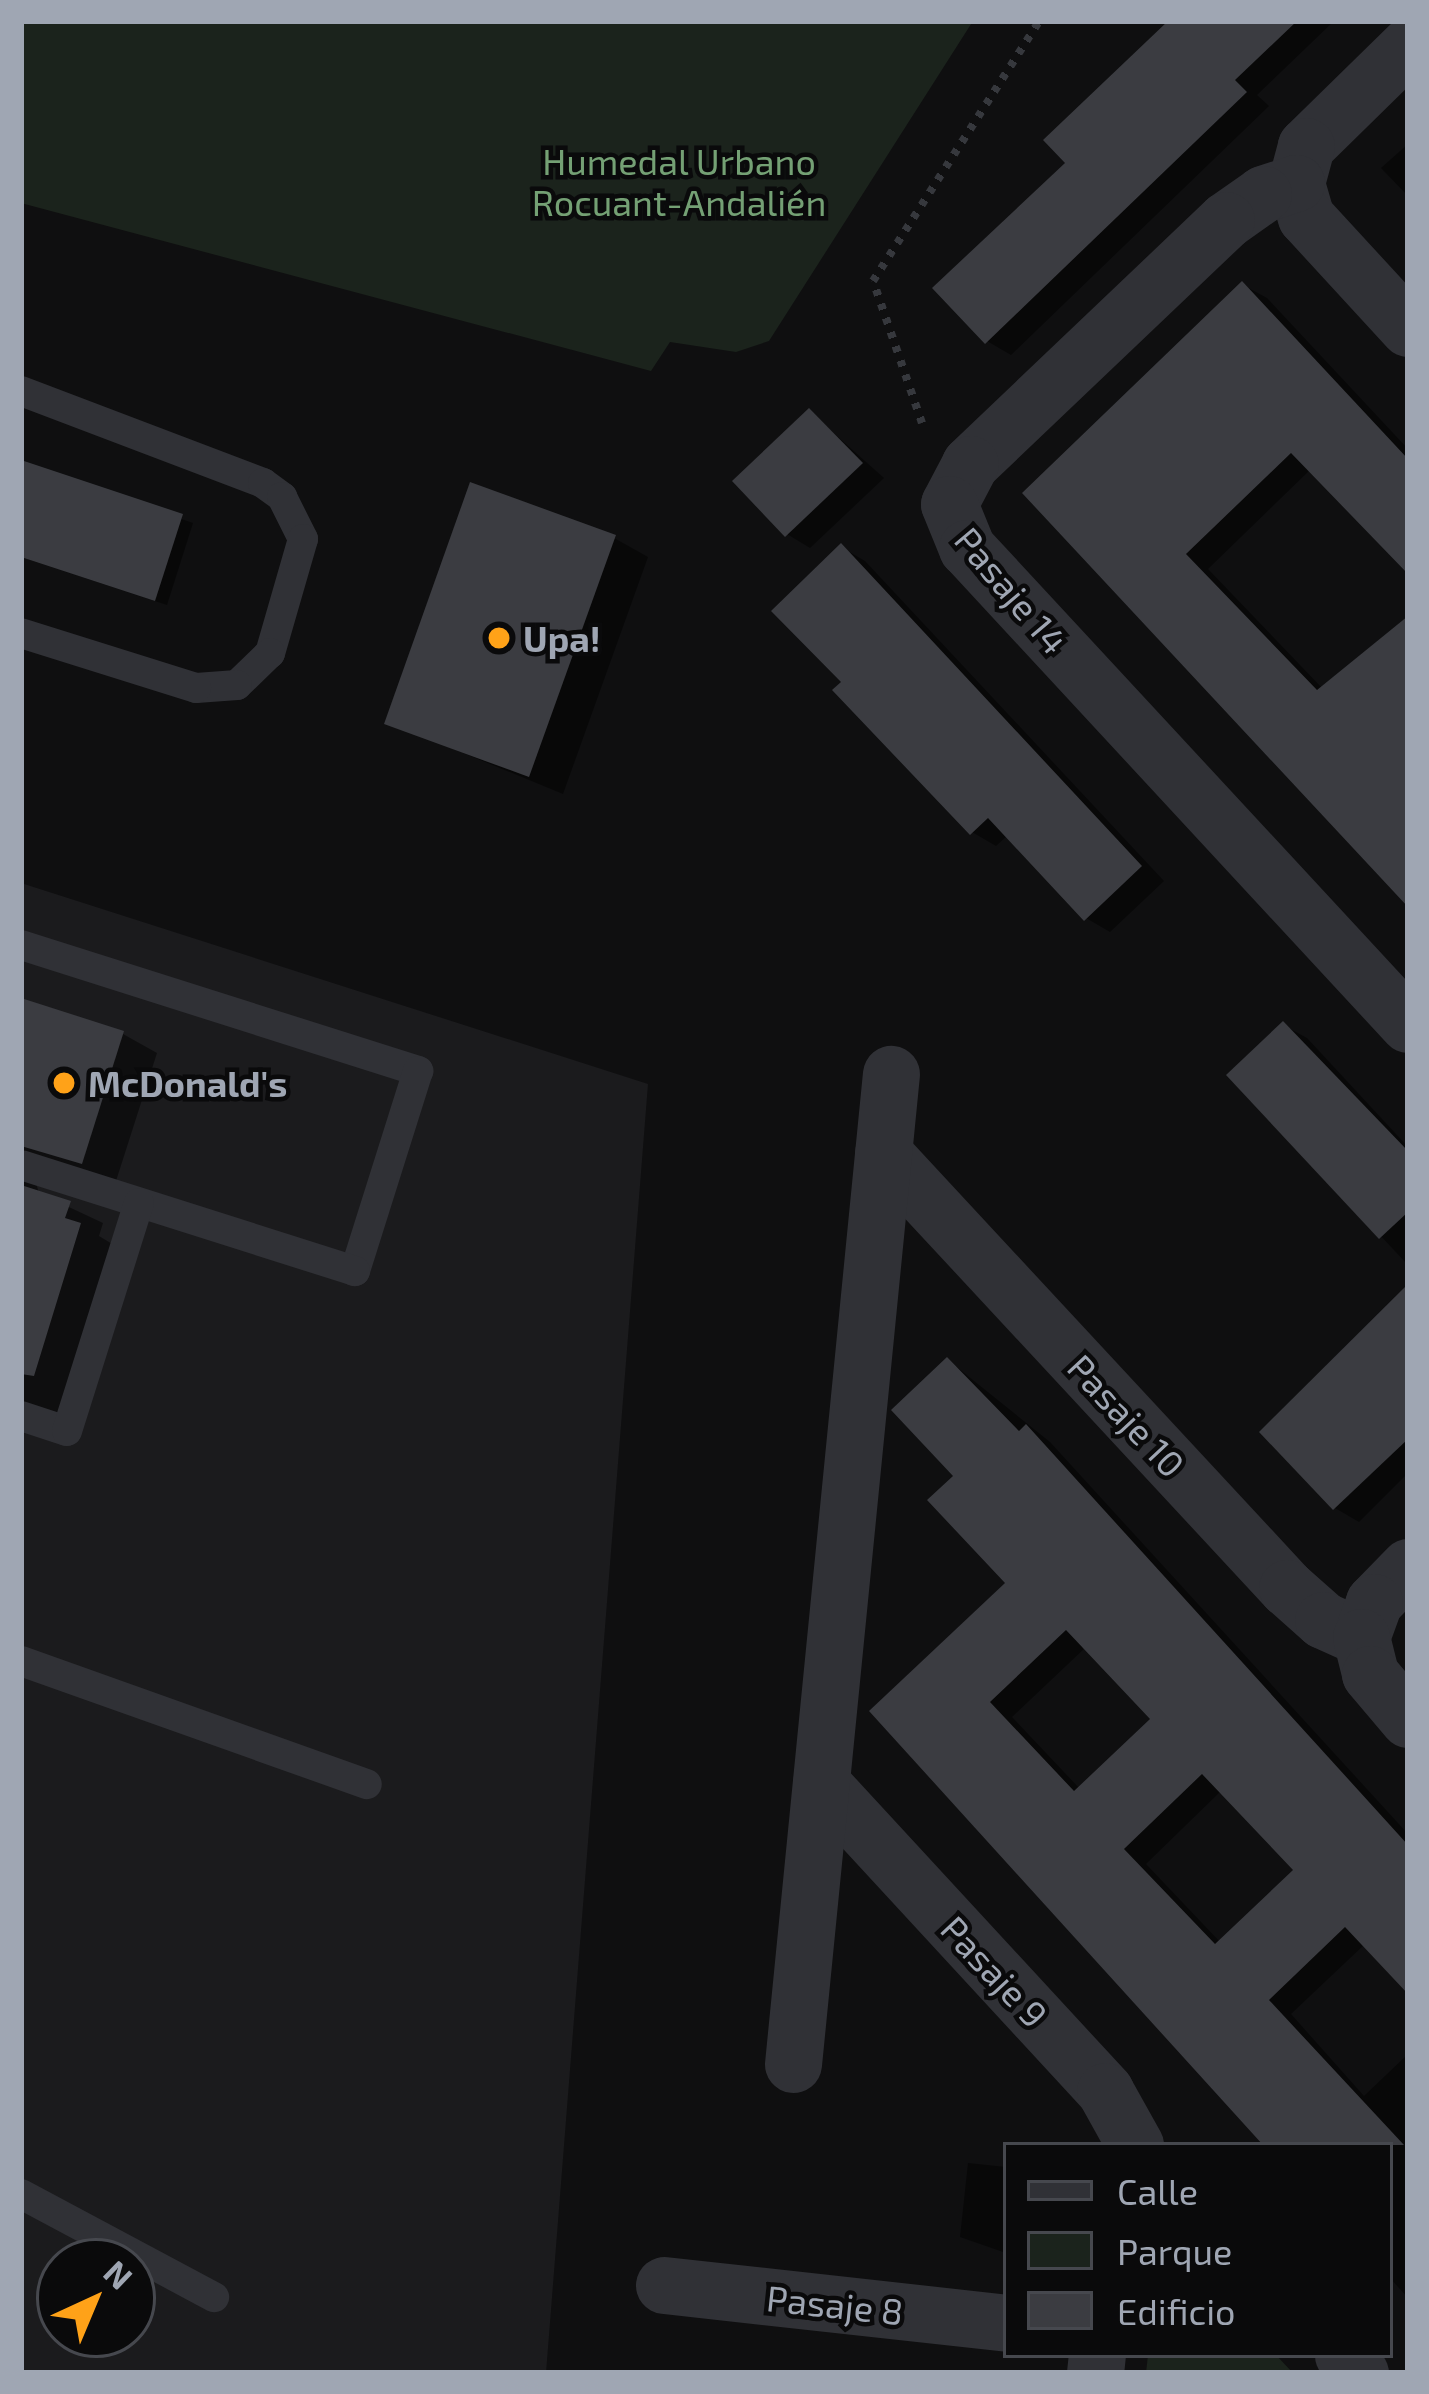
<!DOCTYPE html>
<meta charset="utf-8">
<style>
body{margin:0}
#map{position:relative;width:1429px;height:2394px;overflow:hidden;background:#0f0f10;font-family:"Exo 2",sans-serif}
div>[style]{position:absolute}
.built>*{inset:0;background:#1b1b1d}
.green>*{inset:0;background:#1b231c}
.shadow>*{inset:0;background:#0007}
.building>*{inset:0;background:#3b3c41}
.path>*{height:8px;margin-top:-4px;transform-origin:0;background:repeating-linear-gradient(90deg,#36383d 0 6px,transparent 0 15px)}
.service>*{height:30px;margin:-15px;padding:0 15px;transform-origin:15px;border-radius:15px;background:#303136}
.minor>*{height:57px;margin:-28.5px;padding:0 28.5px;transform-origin:28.5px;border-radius:28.5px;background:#303136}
.dots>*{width:33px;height:33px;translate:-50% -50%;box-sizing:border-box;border:6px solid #0a0a0b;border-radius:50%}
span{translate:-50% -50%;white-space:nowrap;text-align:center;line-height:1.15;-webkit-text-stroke:9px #0a0a0b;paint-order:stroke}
.park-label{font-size:36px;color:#74a074}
.street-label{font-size:36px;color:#9fa6b3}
.poi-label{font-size:36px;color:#9fa6b3;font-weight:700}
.left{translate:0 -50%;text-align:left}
.frame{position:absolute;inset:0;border:24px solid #9fa6b3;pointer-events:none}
.legend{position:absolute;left:1003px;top:2142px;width:390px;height:216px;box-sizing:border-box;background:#0a0a0b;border:3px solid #46484e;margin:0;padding:15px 21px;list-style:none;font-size:36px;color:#9fa6b3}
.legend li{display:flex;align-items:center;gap:24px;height:60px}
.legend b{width:60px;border:3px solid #46484e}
.north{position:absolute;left:36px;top:2238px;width:120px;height:120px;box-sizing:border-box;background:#0a0a0b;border:3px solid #46484e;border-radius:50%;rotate:44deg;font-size:33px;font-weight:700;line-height:48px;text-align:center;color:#9fa6b3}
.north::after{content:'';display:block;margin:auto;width:42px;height:54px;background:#ffa218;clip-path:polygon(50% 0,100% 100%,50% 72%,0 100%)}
</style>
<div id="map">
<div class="built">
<div style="clip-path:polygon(evenodd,21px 883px,648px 1084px,546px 2373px,21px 2373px,21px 883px,60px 2262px,132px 2262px,132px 2334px,60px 2334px,60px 2262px)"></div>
</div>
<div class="green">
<div style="clip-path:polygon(21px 21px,973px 21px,769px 341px,736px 352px,670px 342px,651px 371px,21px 203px)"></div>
<div style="clip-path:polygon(1148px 2355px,1276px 2355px,1293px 2373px,1146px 2373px)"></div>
</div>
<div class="shadow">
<div style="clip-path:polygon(1172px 21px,1334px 21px,1257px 95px,1269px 106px,1011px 355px,987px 341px,1069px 163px)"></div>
<div style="clip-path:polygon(1408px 144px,1408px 196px,1381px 168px)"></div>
<div style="clip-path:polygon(1243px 285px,1267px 298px,1408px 449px,1408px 570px,1311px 469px,1208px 569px,1323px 689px,1408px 620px,1408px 905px,1026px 493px)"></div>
<div style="clip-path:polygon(810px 412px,884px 478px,810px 548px,787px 534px)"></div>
<div style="clip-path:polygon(21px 464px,193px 523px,167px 605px,21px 557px)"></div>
<div style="clip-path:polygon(614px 538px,648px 557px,563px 794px,388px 722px)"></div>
<div style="clip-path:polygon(841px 547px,865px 561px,1164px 881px,1110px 932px,1086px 918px,1008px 835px,996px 846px,972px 832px,845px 682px)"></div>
<div style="clip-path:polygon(21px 1001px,123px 1034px,157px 1053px,116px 1181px,35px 1180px,39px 1193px,103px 1223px,99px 1236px,114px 1245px,62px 1415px,21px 1403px)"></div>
<div style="clip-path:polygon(1283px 1025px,1307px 1038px,1408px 1147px,1408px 1265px,1230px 1075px)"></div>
<div style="clip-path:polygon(1408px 1289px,1408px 1473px,1359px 1522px,1335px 1508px,1263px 1432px)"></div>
<div style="clip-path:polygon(evenodd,948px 1360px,1050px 1442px,1408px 1834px,1408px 1990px,1365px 1944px,1291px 2014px,1364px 2096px,1408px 2054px,1408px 2298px,1390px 2278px,1390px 2145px,1269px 2145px,874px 1711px,1009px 1583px,957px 1476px,948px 1360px,1086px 1647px,1154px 1719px,1080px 1789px,1012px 1717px,1086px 1647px,948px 1360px,1222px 1790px,1298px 1870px,1221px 1943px,1146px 1864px,1222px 1790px)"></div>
<div style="clip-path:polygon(968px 2163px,1006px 2167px,1006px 2253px,960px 2237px)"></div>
</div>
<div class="building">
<div style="clip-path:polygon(1168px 21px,1297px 21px,1235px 80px,1247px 92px,985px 344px,932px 288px,1065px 163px,1043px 140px)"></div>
<div style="clip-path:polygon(1242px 281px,1408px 459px,1408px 574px,1291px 453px,1186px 554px,1317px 690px,1408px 616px,1408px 907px,1022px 493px)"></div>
<div style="clip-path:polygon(809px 408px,863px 463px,785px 537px,732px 481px)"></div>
<div style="clip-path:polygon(21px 460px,183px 514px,155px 601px,21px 557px)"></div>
<div style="clip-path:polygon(470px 482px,616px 535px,529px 777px,384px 724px)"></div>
<div style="clip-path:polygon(841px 543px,1142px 866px,1084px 921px,988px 818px,970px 835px,832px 690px,841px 682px,771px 611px)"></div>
<div style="clip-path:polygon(21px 998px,124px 1031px,82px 1164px,21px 1146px)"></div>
<div style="clip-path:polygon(1283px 1021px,1408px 1151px,1408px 1212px,1379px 1239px,1226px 1075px)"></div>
<div style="clip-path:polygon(21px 1185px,71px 1201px,65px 1218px,81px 1223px,34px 1376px,21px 1374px)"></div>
<div style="clip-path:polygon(1408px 1284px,1408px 1439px,1333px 1510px,1259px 1432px)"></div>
<div style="clip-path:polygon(evenodd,947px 1357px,1019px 1431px,1026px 1424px,1408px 1845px,1408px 1994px,1345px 1927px,1269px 2000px,1404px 2145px,1263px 2145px,869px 1711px,1005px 1583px,927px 1500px,953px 1476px,891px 1410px,947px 1357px,1066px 1630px,1150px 1719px,1074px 1791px,990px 1702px,1066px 1630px,947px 1357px,1202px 1774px,1293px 1870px,1215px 1944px,1124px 1849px,1202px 1774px)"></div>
</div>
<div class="path">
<div style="left:922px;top:423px;width:150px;rotate:-109deg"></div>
<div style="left:873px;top:281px;width:308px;rotate:-57.4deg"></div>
</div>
<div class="service">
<div style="left:21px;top:391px;width:259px;rotate:20.8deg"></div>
<div style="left:263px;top:483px;width:24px;rotate:36deg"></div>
<div style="left:282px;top:497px;width:47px;rotate:63.4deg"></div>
<div style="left:303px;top:539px;width:119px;rotate:106.1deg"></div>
<div style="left:270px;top:653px;width:46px;rotate:135.9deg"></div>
<div style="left:237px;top:685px;width:41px;rotate:175.8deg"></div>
<div style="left:196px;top:688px;width:183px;rotate:-162.6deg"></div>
<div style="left:21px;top:945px;width:417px;rotate:17.6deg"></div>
<div style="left:418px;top:1071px;width:210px;rotate:107.5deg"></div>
<div style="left:355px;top:1271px;width:350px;rotate:-162.4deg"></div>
<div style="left:21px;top:1416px;width:48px;rotate:18.1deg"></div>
<div style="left:67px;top:1431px;width:239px;rotate:-72.5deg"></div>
<div style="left:21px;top:1661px;width:367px;rotate:19.6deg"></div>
<div style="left:21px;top:2194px;width:219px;rotate:28.1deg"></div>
</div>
<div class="minor">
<div style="left:1408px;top:46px;width:143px;rotate:135.6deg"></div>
<div style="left:1306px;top:146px;width:38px;rotate:105deg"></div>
<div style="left:1296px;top:183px;width:35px;rotate:74deg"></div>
<div style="left:1306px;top:217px;width:151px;rotate:47.4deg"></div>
<div style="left:1296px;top:183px;width:35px;rotate:162deg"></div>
<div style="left:1263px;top:194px;width:45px;rotate:144.9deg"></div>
<div style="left:1226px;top:220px;width:354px;rotate:136.4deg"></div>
<div style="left:970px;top:464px;width:45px;rotate:117.7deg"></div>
<div style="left:949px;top:504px;width:48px;rotate:67.8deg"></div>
<div style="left:967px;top:548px;width:649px;rotate:47.19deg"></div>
<div style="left:883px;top:1153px;width:594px;rotate:47.12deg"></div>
<div style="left:1287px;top:1588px;width:48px;rotate:41.6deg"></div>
<div style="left:1323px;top:1620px;width:42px;rotate:24.1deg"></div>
<div style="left:1408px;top:1567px;width:49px;rotate:134.2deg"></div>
<div style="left:1374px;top:1602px;width:37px;rotate:110deg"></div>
<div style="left:1361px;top:1637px;width:38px;rotate:76deg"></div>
<div style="left:1370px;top:1674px;width:59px;rotate:49.8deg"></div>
<div style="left:821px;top:1783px;width:419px;rotate:47.3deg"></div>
<div style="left:1105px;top:2091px;width:62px;rotate:60.9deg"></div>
<div style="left:793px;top:2064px;width:995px;rotate:-84.35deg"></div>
<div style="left:664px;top:2285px;width:344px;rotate:6.3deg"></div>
<div style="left:1343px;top:2355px;width:25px;rotate:47deg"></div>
<div style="left:1095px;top:2373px;width:18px;rotate:-84deg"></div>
</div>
<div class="dots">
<div style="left:499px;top:638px;background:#ffa218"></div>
<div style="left:64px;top:1083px;background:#ffa218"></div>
</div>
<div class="park-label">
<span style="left:679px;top:181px">Humedal Urbano<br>Rocuant-Andalién</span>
</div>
<div class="street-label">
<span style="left:1012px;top:590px;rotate:50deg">Pasaje 14</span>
<span style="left:1127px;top:1415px;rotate:47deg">Pasaje 10</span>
<span style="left:995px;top:1971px;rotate:47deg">Pasaje 9</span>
<span style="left:835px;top:2304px;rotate:6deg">Pasaje 8</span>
</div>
<div class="poi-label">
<span class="left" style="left:523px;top:638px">Upa!</span>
<span class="left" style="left:88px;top:1083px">McDonald's</span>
</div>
<div class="frame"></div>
<ul class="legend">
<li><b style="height:15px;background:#303136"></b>Calle</li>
<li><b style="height:33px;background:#1b231c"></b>Parque</li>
<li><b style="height:33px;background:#3b3c41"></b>Edificio</li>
</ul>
<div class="north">N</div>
</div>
